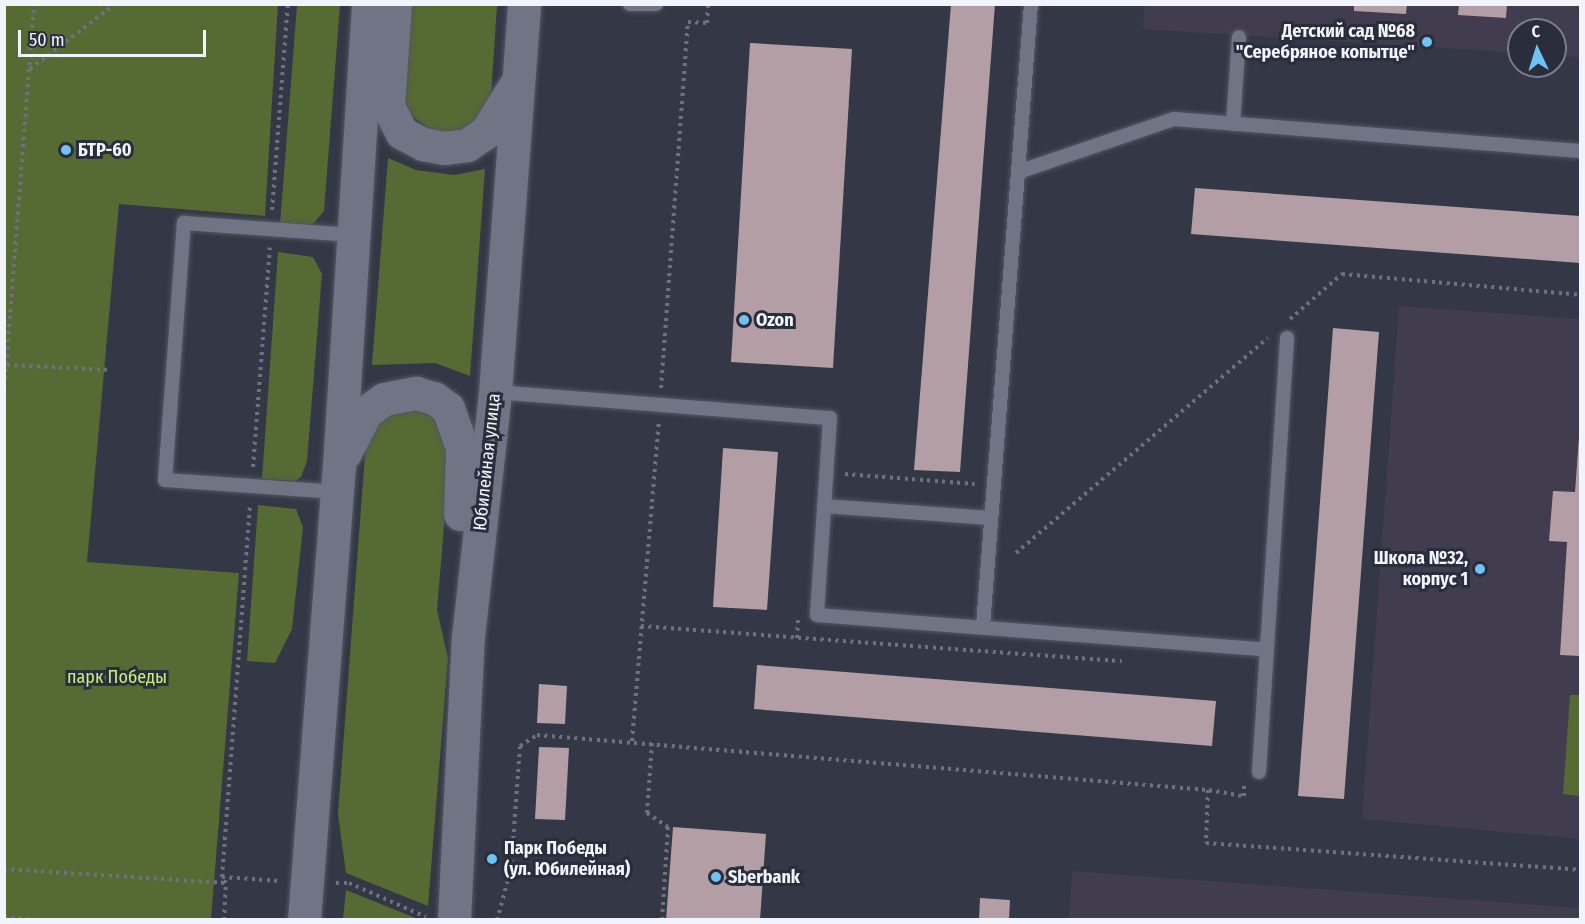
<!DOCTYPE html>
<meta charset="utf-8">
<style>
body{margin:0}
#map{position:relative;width:1585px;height:924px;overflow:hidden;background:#343745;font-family:"Fira Sans Condensed",sans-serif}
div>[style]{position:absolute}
.education>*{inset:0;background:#413c4e}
.green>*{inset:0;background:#566a33}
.building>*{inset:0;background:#b39ea5}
.path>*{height:4px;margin-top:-2px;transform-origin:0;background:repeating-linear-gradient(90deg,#6f727e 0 3px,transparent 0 7.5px)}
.roads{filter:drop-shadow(0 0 2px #535662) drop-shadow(0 0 2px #535662)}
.service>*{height:14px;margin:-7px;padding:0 7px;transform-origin:7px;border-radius:7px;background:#707485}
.secondary>*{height:33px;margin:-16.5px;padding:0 16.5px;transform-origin:16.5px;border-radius:16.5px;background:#707485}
.dots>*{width:16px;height:16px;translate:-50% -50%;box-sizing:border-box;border:3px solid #2a2d3b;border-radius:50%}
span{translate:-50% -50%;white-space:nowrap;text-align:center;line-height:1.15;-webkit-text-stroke:6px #2a2d3b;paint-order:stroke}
.poi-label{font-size:18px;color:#f2f4fd;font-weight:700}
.right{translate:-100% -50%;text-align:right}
.left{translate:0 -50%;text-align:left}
.street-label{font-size:18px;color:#f2f4fd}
.park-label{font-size:18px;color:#c5f279}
.frame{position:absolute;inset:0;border:6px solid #f2f4fd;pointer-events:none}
.north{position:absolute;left:1507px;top:18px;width:60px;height:60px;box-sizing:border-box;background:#2a2d3b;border:2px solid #7a7d89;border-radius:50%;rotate:356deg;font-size:16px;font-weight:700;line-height:24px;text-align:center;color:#f2f4fd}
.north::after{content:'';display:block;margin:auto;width:21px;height:27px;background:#6fc2f4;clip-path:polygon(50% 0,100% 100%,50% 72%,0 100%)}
.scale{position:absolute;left:18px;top:30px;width:188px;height:27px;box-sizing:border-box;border:3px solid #f2f4fd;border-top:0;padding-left:8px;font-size:18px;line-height:21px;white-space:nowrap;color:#f2f4fd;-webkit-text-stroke:4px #2a2d3b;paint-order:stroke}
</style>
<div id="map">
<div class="education">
<div style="clip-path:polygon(1144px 5px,1580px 5px,1580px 57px,1555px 56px,1555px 30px,1519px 30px,1519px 53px,1143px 29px)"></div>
<div style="clip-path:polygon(1399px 306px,1580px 319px,1580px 839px,1362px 819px)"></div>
<div style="clip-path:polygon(1072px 871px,1580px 908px,1580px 919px,1069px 919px)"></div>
</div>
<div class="green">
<div style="clip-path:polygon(5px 4px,278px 5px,265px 216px,119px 204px,87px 562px,239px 573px,211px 919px,5px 919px)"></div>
<div style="clip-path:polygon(297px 5px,340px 5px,324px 211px,313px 224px,305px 226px,280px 225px)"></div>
<div style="clip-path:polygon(410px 5px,497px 5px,491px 96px,470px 127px,450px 133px,429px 129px,409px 113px,404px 89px)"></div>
<div style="clip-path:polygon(388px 158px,416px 170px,454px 175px,485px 169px,470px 376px,435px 363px,372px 365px)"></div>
<div style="clip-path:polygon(278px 252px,313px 257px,322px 274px,307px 461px,301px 477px,295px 481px,262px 479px)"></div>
<div style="clip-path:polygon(395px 407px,434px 409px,450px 455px,437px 610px,448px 658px,428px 906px,346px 873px,338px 814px,366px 441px,373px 424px)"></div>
<div style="clip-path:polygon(258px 505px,296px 509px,303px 527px,292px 629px,275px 663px,247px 661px)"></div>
<div style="clip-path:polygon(1570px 695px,1580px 695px,1580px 796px,1563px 794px)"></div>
<div style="clip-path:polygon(346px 890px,418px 919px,343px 919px)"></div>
</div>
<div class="building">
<div style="clip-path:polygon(951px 4px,995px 4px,960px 472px,914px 470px)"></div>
<div style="clip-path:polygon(1354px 4px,1407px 4px,1406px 14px,1354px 11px)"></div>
<div style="clip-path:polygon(1459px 4px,1507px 4px,1506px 18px,1458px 15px)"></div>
<div style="clip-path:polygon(750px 43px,852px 49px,833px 368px,731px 362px)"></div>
<div style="clip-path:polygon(1195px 188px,1580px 216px,1580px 263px,1191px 234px)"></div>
<div style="clip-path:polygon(1333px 328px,1379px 332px,1344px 799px,1298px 796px)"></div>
<div style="clip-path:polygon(1579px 437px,1580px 437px,1580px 656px,1560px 655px,1567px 542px,1549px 541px,1553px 491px,1575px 492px)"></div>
<div style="clip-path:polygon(723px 448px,778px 452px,767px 610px,713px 607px)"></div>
<div style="clip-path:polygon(757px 665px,1216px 701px,1212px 746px,754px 709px)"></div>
<div style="clip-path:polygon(539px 684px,567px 686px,565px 724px,537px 723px)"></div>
<div style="clip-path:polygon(539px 747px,569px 748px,565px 820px,535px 819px)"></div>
<div style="clip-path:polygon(673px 827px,766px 834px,760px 920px,666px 920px)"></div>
<div style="clip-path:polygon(980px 898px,1010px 900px,1009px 920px,979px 920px)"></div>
</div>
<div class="path">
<div style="left:30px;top:69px;width:107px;rotate:-37.4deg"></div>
<div style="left:272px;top:210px;width:207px;rotate:-85.6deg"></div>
<div style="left:1290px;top:319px;width:69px;rotate:-40.9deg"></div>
<div style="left:1342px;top:274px;width:239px;rotate:5deg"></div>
<div style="left:7px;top:365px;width:105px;rotate:2.7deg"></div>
<div style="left:661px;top:388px;width:367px;rotate:-85.8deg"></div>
<div style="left:688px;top:22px;width:19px;rotate:3deg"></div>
<div style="left:707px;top:23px;width:19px;rotate:-87deg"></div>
<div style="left:4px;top:394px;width:391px;rotate:-85.6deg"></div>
<div style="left:253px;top:467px;width:220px;rotate:-85.6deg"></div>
<div style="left:845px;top:474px;width:130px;rotate:4.4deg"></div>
<div style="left:1016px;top:553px;width:331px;rotate:-40.5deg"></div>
<div style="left:641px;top:626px;width:482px;rotate:4.2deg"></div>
<div style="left:797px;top:638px;width:18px;rotate:-87deg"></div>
<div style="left:632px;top:741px;width:320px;rotate:-85.2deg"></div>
<div style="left:652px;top:743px;width:70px;rotate:94.1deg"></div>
<div style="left:647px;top:813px;width:25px;rotate:34deg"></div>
<div style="left:668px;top:827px;width:93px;rotate:93.7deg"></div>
<div style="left:1209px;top:790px;width:36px;rotate:10deg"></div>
<div style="left:1244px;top:796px;width:12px;rotate:-90deg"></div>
<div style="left:4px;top:869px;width:222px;rotate:3.6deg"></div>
<div style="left:222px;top:877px;width:58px;rotate:3.9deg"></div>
<div style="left:336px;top:883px;width:13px"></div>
<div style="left:349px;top:883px;width:84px;rotate:23.8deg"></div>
<div style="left:4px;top:917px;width:38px;rotate:5deg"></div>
<div style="left:224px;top:920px;width:37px;rotate:-87deg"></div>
<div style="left:226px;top:883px;width:7px;rotate:-124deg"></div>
<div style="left:222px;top:877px;width:373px;rotate:-85.7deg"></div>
<div style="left:497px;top:920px;width:53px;rotate:-74.6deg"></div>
<div style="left:511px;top:869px;width:123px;rotate:-85.8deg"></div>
<div style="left:520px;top:746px;width:20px;rotate:-33deg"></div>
<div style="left:537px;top:735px;width:673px;rotate:4.69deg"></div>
<div style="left:1208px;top:790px;width:53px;rotate:92.2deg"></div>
<div style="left:1206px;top:843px;width:375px;rotate:4.1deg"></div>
</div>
<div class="roads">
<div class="service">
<div style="left:630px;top:4px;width:26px"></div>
<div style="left:1233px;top:124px;width:87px;rotate:-86.1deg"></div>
<div style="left:1018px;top:172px;width:165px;rotate:-18.8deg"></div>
<div style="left:1174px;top:119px;width:407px;rotate:4.5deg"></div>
<div style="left:496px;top:392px;width:335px;rotate:4.5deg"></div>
<div style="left:830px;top:418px;width:197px;rotate:93.8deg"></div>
<div style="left:817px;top:615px;width:451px;rotate:4.4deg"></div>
<div style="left:337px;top:492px;width:172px;rotate:-176deg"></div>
<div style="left:165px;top:480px;width:258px;rotate:-85.8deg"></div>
<div style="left:184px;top:223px;width:169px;rotate:4.1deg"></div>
<div style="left:824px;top:506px;width:167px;rotate:4.1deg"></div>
<div style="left:983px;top:626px;width:624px;rotate:-85.59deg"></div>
<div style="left:1259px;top:772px;width:435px;rotate:-86.3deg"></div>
</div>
<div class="secondary">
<div style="left:395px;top:4px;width:102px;rotate:93.9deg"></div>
<div style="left:388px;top:106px;width:30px;rotate:63deg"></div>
<div style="left:402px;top:133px;width:24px;rotate:28deg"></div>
<div style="left:423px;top:144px;width:21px;rotate:11deg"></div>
<div style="left:444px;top:148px;width:23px;rotate:-7deg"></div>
<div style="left:467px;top:145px;width:23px;rotate:-34deg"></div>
<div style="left:486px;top:132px;width:53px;rotate:-58.1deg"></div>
<div style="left:345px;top:453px;width:46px;rotate:-62.9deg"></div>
<div style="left:366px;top:412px;width:22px;rotate:-36deg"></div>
<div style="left:384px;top:399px;width:33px;rotate:-11deg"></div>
<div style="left:416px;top:393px;width:19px;rotate:16deg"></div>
<div style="left:434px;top:398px;width:17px;rotate:36deg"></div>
<div style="left:448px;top:408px;width:42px;rotate:70.7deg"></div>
<div style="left:462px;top:448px;width:66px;rotate:91.7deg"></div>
<div style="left:304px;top:920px;width:455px;rotate:-85.6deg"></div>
<div style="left:339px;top:466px;width:463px;rotate:-86.4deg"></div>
<div style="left:454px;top:920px;width:283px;rotate:-87.2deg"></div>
<div style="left:468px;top:637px;width:246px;rotate:-83.7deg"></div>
<div style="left:495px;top:392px;width:389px;rotate:-85.7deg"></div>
</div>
</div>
<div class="dots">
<div style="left:1427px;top:42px;background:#6fc2f4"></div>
<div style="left:66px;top:150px;background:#6fc2f4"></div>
<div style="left:744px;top:320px;background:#6fc2f4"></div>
<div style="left:1480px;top:569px;background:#6fc2f4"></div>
<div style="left:492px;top:859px;background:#6fc2f4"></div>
<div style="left:716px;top:877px;background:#6fc2f4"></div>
</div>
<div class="poi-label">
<span class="right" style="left:1415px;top:42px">Детский сад №68<br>"Серебряное копытце"</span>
<span class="left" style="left:78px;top:150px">БТР-60</span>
<span class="left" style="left:756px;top:320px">Ozon</span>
<span class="right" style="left:1468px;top:569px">Школа №32,<br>корпус 1</span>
<span class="left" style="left:504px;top:859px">Парк Победы<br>(ул. Юбилейная)</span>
<span class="left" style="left:728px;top:877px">Sberbank</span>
</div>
<div class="street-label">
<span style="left:487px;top:462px;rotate:-84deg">Юбилейная улица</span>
</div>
<div class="park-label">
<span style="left:117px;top:677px">парк Победы</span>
</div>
<div class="frame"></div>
<div class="north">С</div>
<div class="scale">50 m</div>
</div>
